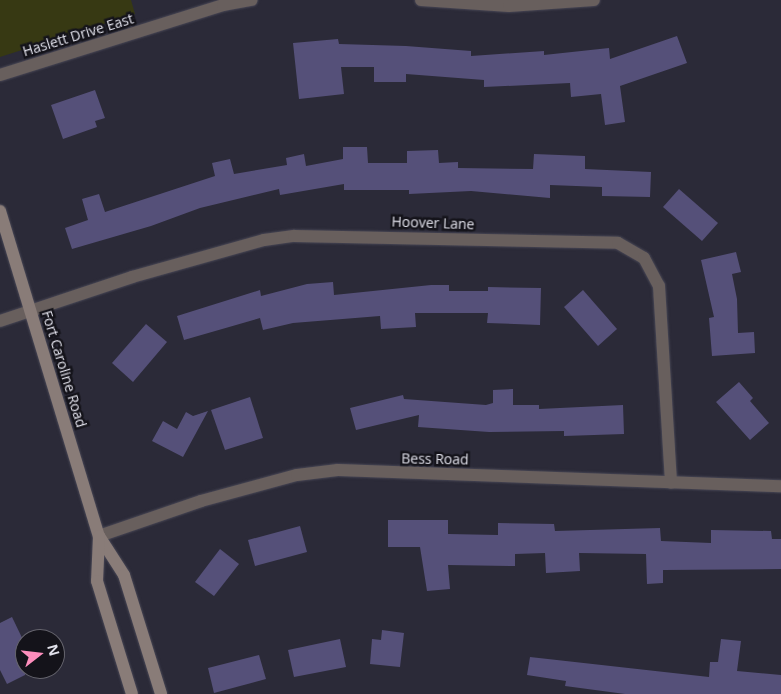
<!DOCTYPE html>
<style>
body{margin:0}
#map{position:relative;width:781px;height:694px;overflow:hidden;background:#2b2a38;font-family:"Open Sans",sans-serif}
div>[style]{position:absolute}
.green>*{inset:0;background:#373913}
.building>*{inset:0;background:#555079}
.roads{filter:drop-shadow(0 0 1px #484755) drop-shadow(0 0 1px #484755)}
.street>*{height:12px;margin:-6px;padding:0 6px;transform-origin:6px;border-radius:6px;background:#685f5d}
.secondary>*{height:12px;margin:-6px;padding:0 6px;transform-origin:6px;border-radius:6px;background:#897c78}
span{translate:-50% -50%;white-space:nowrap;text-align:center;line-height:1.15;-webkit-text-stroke:5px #14131a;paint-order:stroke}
.street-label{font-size:14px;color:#e1e1eb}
.north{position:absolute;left:15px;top:629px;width:50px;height:50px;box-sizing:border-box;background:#14131a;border:1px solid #66656e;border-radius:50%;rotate:74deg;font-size:14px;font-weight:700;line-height:20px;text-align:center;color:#e1e1eb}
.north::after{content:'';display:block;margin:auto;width:18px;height:22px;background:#fe8ebd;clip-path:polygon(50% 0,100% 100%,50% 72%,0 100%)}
</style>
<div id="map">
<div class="green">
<div style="clip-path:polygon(0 0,131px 0,135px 14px,0 57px)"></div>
</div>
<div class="building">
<div style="clip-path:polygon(677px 36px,687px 63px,620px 86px,625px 122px,605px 125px,601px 94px,571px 97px,570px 83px,484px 87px,484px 80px,406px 74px,406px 82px,374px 82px,374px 67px,341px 67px,344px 94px,299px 99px,293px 43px,338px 39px,339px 44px,406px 46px,471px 51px,471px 56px,544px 51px,544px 55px,609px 48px,610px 59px)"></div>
<div style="clip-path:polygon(95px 90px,105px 118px,95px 121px,97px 127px,63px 139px,51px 105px)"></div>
<div style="clip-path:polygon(343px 147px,367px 147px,368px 163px,407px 163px,407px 151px,438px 150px,439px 163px,458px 162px,458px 168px,533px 169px,534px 154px,585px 156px,585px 169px,651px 172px,650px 197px,602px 196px,602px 187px,550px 185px,550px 198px,471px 191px,409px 194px,409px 190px,344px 190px,344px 184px,280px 195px,279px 189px,200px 208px,151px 226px,72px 249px,65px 228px,88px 220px,82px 199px,99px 194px,105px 212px,215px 176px,212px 163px,230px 159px,234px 174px,287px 165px,286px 158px,304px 154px,306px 166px,343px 159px)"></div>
<div style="clip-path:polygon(679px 189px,718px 223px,702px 241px,663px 207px)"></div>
<div style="clip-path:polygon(736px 252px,741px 272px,732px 274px,737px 299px,738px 333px,754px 332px,755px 353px,712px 356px,709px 318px,714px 317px,701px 260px)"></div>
<div style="clip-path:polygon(333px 282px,334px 295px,431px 285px,449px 285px,449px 291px,488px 291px,488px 287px,541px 288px,540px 325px,487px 323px,488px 313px,415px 313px,416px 327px,381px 329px,380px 316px,293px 323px,263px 330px,260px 318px,184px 340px,177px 316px,260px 290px,261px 296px,307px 284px)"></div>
<div style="clip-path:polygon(583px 290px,617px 329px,598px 346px,564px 307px)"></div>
<div style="clip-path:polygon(146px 324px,167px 342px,133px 382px,112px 363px)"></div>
<div style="clip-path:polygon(739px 382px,753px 398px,750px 401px,769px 423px,750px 440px,716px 402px)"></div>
<div style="clip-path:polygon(513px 389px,513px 405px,539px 405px,539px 409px,623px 405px,624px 434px,564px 436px,564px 431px,489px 432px,418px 427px,419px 415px,356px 430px,350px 408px,403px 395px,404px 399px,486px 405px,493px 403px,493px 390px)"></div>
<div style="clip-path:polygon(250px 397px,263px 438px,225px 450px,211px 410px)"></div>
<div style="clip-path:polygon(208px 411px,183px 457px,152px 441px,163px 421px,177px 429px,186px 412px,193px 416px)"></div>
<div style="clip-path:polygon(388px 520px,448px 520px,448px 534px,498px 535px,498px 523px,554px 524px,555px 531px,660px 528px,661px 541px,711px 543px,711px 530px,771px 531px,772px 539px,781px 539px,781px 569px,663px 570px,663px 583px,647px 584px,646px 554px,579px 553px,580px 571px,546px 573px,545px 553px,515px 554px,515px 566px,448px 565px,450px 589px,427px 591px,420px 547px,388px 547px)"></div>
<div style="clip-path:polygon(300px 526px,307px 552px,255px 566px,248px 540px)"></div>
<div style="clip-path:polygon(220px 549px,239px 564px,214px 596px,195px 582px)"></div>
<div style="clip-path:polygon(12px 617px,25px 644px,25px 675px,7px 684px,0 670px,0 623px)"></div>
<div style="clip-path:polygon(382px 630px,404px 633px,400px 667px,370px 664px,372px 639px,381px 640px)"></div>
<div style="clip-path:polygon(340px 639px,346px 667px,294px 677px,288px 650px)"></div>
<div style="clip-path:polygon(721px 639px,741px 641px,737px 671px,781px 675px,781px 694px,625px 694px,565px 686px,566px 681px,527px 675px,530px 657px,709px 677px,710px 662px,718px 662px)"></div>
<div style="clip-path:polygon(259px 655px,266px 679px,214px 693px,208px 668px)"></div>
</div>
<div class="roads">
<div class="street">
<div style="left:421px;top:0;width:88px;rotate:3.9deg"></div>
<div style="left:509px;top:6px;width:85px;rotate:-4deg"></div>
<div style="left:0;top:75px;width:234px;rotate:-17.4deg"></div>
<div style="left:223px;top:5px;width:29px;rotate:-10deg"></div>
<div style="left:0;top:321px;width:139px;rotate:-18.4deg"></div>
<div style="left:132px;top:277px;width:137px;rotate:-15.7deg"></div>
<div style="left:264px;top:240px;width:30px;rotate:-8deg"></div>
<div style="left:294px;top:236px;width:324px;rotate:1.2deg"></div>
<div style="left:618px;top:243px;width:30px;rotate:30deg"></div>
<div style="left:644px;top:258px;width:32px;rotate:62deg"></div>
<div style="left:659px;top:286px;width:197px;rotate:86.5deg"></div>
<div style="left:99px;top:536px;width:108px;rotate:-18.9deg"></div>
<div style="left:201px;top:501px;width:99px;rotate:-15.2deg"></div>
<div style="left:297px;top:475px;width:41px;rotate:-7deg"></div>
<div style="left:338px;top:470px;width:443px;rotate:2.1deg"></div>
</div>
<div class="secondary">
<div style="left:0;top:211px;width:340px;rotate:73.1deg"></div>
<div style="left:99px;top:536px;width:46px;rotate:57.3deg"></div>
<div style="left:124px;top:575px;width:125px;rotate:72.7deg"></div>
<div style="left:99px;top:536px;width:45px;rotate:92.5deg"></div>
<div style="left:97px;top:581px;width:118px;rotate:72.8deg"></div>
</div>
</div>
<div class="street-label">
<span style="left:78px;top:35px;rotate:-17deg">Haslett Drive East</span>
<span style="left:433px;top:223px;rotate:2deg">Hoover Lane</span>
<span style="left:64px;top:369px;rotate:73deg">Fort Caroline Road</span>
<span style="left:435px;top:459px;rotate:1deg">Bess Road</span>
</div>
<div class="north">N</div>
</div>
